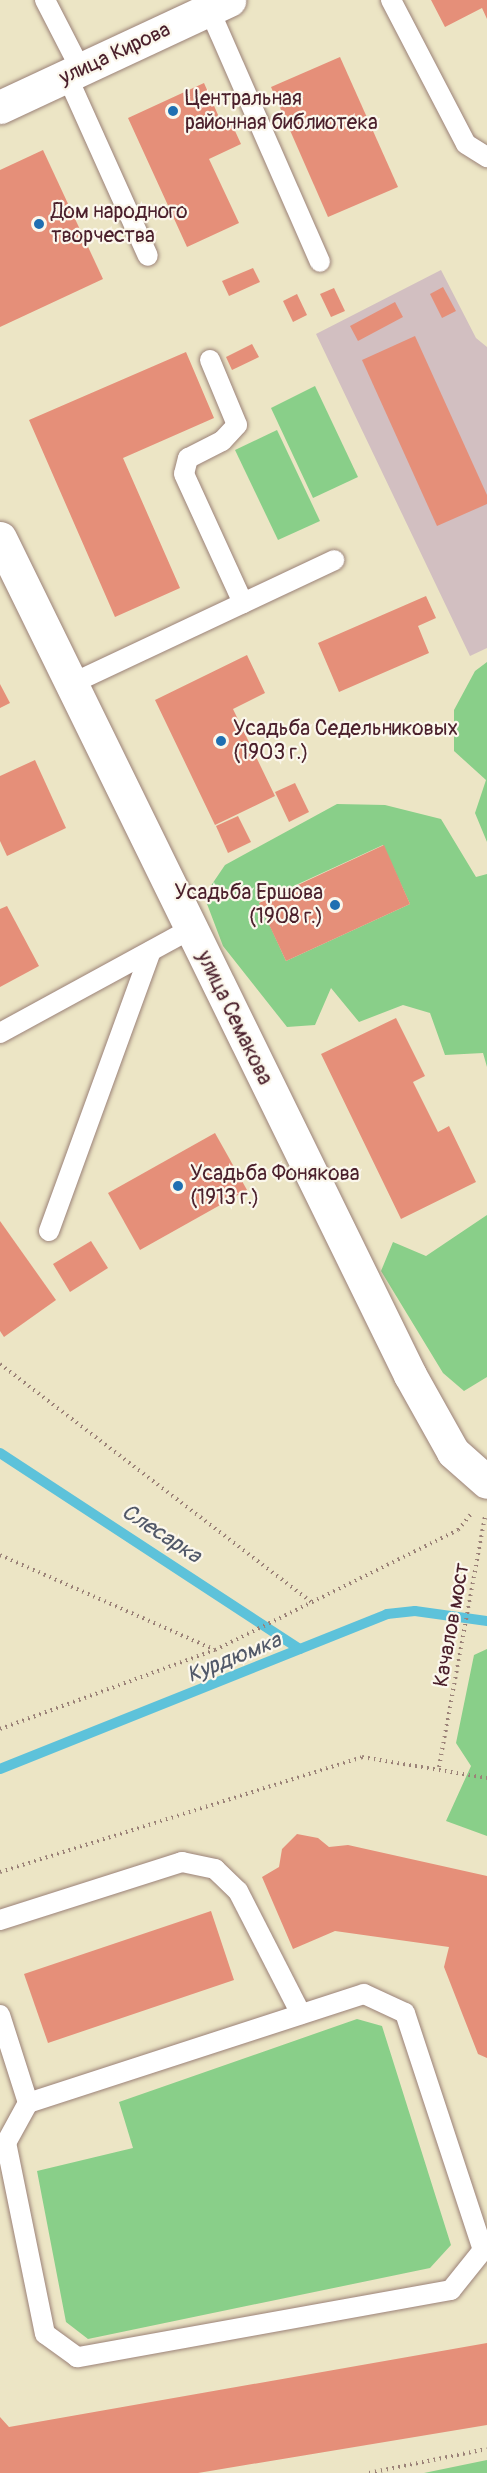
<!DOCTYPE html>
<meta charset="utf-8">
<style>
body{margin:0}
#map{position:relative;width:487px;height:2473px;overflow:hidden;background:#ece5c5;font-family:Pangolin,sans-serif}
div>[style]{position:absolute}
.industrial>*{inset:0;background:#d2bfc1}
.green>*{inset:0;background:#89cf89}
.stream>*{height:10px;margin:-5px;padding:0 5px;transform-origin:5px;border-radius:5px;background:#5dc2da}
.building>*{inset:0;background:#e58f79}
.path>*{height:4px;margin-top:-2px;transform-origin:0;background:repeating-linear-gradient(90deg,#9b8278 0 1.5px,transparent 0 6px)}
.roads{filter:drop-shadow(0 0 2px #9b8278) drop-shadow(0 0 2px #9b8278)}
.service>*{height:20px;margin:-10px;padding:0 10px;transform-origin:10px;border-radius:10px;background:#fff}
.minor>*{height:33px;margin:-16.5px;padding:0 16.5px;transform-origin:16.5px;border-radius:16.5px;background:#fff}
.dots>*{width:16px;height:16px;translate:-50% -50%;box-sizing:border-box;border:3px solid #fbf7ec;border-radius:50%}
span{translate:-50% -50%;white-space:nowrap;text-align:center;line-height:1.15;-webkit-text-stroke:4.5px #fbf7ec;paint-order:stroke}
.street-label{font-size:21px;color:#4a1f2b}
.poi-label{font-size:21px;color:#4a1f2b}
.left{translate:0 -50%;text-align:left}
.right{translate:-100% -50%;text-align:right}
.water-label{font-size:22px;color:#515868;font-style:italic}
</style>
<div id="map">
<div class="industrial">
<div style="clip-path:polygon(441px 270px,476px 338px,487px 347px,487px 648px,470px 656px,316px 334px)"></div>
</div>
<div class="green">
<div style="clip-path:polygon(315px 386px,358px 477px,313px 498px,271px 408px)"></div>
<div style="clip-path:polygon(277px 430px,320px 521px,278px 540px,235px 450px)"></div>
<div style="clip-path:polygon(487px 662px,487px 842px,475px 813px,486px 780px,454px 751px,454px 710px,475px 671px)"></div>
<div style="clip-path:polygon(evenodd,337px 804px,385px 805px,441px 819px,476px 877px,487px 874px,487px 1067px,483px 1053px,445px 1055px,430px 1013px,403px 1005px,359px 1022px,331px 988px,315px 1025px,287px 1027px,223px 946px,204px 896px,225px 865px,337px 804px,383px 845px,410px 904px,286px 961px,259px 902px,383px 845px)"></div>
<div style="clip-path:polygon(487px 1215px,487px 1377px,464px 1391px,443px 1373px,381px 1271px,393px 1242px,426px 1256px)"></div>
<div style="clip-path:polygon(487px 1649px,487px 1836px,446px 1821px,471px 1766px,456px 1743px,474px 1655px)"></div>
<div style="clip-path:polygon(357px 2019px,382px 2026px,451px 2245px,430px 2268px,88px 2339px,66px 2322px,37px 2171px,133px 2148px,119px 2102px)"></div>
<div style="clip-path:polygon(487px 2460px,487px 2473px,424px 2473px)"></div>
</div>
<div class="stream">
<div style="left:0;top:1453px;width:358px;rotate:33.2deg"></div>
<div style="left:0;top:1769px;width:417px;rotate:-21.8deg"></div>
<div style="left:387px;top:1614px;width:28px;rotate:-6deg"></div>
<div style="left:415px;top:1611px;width:73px;rotate:7.9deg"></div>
</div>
<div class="building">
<div style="clip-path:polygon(431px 0,487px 0,487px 19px,482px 8px,445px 27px)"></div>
<div style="clip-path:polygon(340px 57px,398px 187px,328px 217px,271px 87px)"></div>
<div style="clip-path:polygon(204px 83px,222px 124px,230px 120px,241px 144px,209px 159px,239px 223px,187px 247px,128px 118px)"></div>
<div style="clip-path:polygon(43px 150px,103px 279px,0 327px,0 170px)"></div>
<div style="clip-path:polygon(253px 268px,260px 282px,229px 296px,222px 281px)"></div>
<div style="clip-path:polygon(443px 287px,456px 311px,442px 318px,430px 294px)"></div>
<div style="clip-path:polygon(334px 288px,345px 311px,331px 317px,320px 294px)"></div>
<div style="clip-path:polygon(297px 294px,307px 315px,293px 322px,283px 301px)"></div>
<div style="clip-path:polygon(395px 302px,403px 317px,358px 341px,350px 326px)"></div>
<div style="clip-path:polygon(415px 336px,487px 495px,487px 504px,437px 526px,362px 360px)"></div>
<div style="clip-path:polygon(252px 344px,259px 357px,232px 370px,226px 357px)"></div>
<div style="clip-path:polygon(186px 352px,214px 418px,123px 458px,180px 588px,115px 617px,29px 420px)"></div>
<div style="clip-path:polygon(426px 596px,436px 618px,418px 626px,429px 653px,339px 692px,318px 643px)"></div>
<div style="clip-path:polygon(247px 655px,265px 693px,233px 709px,275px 796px,215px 825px,155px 700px)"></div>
<div style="clip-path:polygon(0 684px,10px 703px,0 708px)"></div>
<div style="clip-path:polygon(35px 760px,66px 828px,7px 856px,0 841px,0 776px)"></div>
<div style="clip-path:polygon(295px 783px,309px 812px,289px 822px,275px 792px)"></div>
<div style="clip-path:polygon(238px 816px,251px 842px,228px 853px,216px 826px)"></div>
<div style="clip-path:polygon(384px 845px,410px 904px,286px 961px,259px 903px)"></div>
<div style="clip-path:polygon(7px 906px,39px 966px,0 987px,0 909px)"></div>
<div style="clip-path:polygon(396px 1018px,425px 1076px,413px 1082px,438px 1132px,449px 1126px,476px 1182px,401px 1219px,321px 1054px)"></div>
<div style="clip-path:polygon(215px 1133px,247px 1190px,140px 1250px,108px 1193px)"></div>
<div style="clip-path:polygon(0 1221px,56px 1300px,4px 1337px,0 1331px)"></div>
<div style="clip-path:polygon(91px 1241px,108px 1268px,70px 1292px,53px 1264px)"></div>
<div style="clip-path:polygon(297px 1834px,318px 1838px,329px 1847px,348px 1845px,487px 1876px,487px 2058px,478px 2054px,444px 1967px,449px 1947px,335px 1931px,293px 1949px,262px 1877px,279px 1867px,282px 1849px)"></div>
<div style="clip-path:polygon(211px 1911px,234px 1980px,48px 2043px,24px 1974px)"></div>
<div style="clip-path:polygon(487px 2343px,487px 2425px,198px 2473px,0 2473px,0 2417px,9px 2427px)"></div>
</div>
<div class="path">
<div style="left:0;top:1364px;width:395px;rotate:37.4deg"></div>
<div style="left:0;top:1555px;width:235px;rotate:23.8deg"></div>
<div style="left:0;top:1729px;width:229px;rotate:-20.2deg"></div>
<div style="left:215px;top:1650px;width:271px;rotate:-26.3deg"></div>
<div style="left:458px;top:1530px;width:21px;rotate:-51deg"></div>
<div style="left:439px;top:1767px;width:254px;rotate:-79.6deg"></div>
<div style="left:0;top:1872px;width:380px;rotate:-17.6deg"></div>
<div style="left:362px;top:1757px;width:127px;rotate:9.5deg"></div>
<div style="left:369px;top:2473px;width:120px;rotate:-11.5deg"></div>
</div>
<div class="roads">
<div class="service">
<div style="left:45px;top:0;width:79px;rotate:62.8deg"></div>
<div style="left:391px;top:0;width:162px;rotate:62.5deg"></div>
<div style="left:466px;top:144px;width:25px;rotate:32deg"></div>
<div style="left:209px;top:9px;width:276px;rotate:66.3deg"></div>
<div style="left:67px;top:76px;width:197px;rotate:65.8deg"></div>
<div style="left:210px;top:360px;width:70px;rotate:67.4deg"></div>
<div style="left:237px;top:425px;width:22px;rotate:133deg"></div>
<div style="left:222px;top:441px;width:38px;rotate:153deg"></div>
<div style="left:188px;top:458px;width:16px;rotate:104deg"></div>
<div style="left:184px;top:474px;width:142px;rotate:65.4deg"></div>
<div style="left:71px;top:684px;width:291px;rotate:-25.2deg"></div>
<div style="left:0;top:1033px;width:217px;rotate:-28.6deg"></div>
<div style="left:49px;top:1231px;width:298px;rotate:-70deg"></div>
<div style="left:0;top:1920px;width:191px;rotate:-17.7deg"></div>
<div style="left:182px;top:1862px;width:34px;rotate:12deg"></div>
<div style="left:215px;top:1869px;width:32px;rotate:44deg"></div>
<div style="left:238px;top:1891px;width:138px;rotate:62.9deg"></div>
<div style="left:364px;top:1994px;width:45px;rotate:24.9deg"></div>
<div style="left:405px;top:2013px;width:250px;rotate:71.8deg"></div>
<div style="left:483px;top:2250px;width:51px;rotate:128.7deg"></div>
<div style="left:451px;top:2290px;width:380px;rotate:169.8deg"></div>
<div style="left:77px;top:2357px;width:39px;rotate:-144deg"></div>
<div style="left:45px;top:2334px;width:195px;rotate:-101.5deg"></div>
<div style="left:6px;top:2143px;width:46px;rotate:-61.2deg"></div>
<div style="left:28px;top:2103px;width:353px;rotate:-18deg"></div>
<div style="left:0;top:2015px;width:92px;rotate:72.3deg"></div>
</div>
<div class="minor">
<div style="left:0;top:107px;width:253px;rotate:-25deg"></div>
<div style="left:0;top:538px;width:932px;rotate:63.9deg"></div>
<div style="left:410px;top:1375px;width:88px;rotate:60.8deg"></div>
<div style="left:453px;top:1452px;width:45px;rotate:41.4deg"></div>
</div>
</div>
<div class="dots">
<div style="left:173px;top:111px;background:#1f6fb2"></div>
<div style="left:39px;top:224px;background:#1f6fb2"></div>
<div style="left:221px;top:741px;background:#1f6fb2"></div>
<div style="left:335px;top:905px;background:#1f6fb2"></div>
<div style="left:178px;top:1186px;background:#1f6fb2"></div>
</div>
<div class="street-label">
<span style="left:115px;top:54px;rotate:-25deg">улица Кирова</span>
<span style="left:234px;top:1018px;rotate:64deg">улица Семакова</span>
<span style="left:452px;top:1625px;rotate:-80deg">Качалов мост</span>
</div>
<div class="poi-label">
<span class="left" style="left:185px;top:111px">Центральная<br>районная библиотека</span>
<span class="left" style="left:51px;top:224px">Дом народного<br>творчества</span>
<span class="left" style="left:233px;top:741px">Усадьба Седельниковых<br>(1903 г.)</span>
<span class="right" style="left:323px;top:905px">Усадьба Ершова<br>(1908 г.)</span>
<span class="left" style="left:190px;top:1186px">Усадьба Фонякова<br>(1913 г.)</span>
</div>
<div class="water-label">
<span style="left:161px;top:1534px;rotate:33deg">Слесарка</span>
<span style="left:234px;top:1658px;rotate:-22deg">Курдюмка</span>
</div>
</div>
